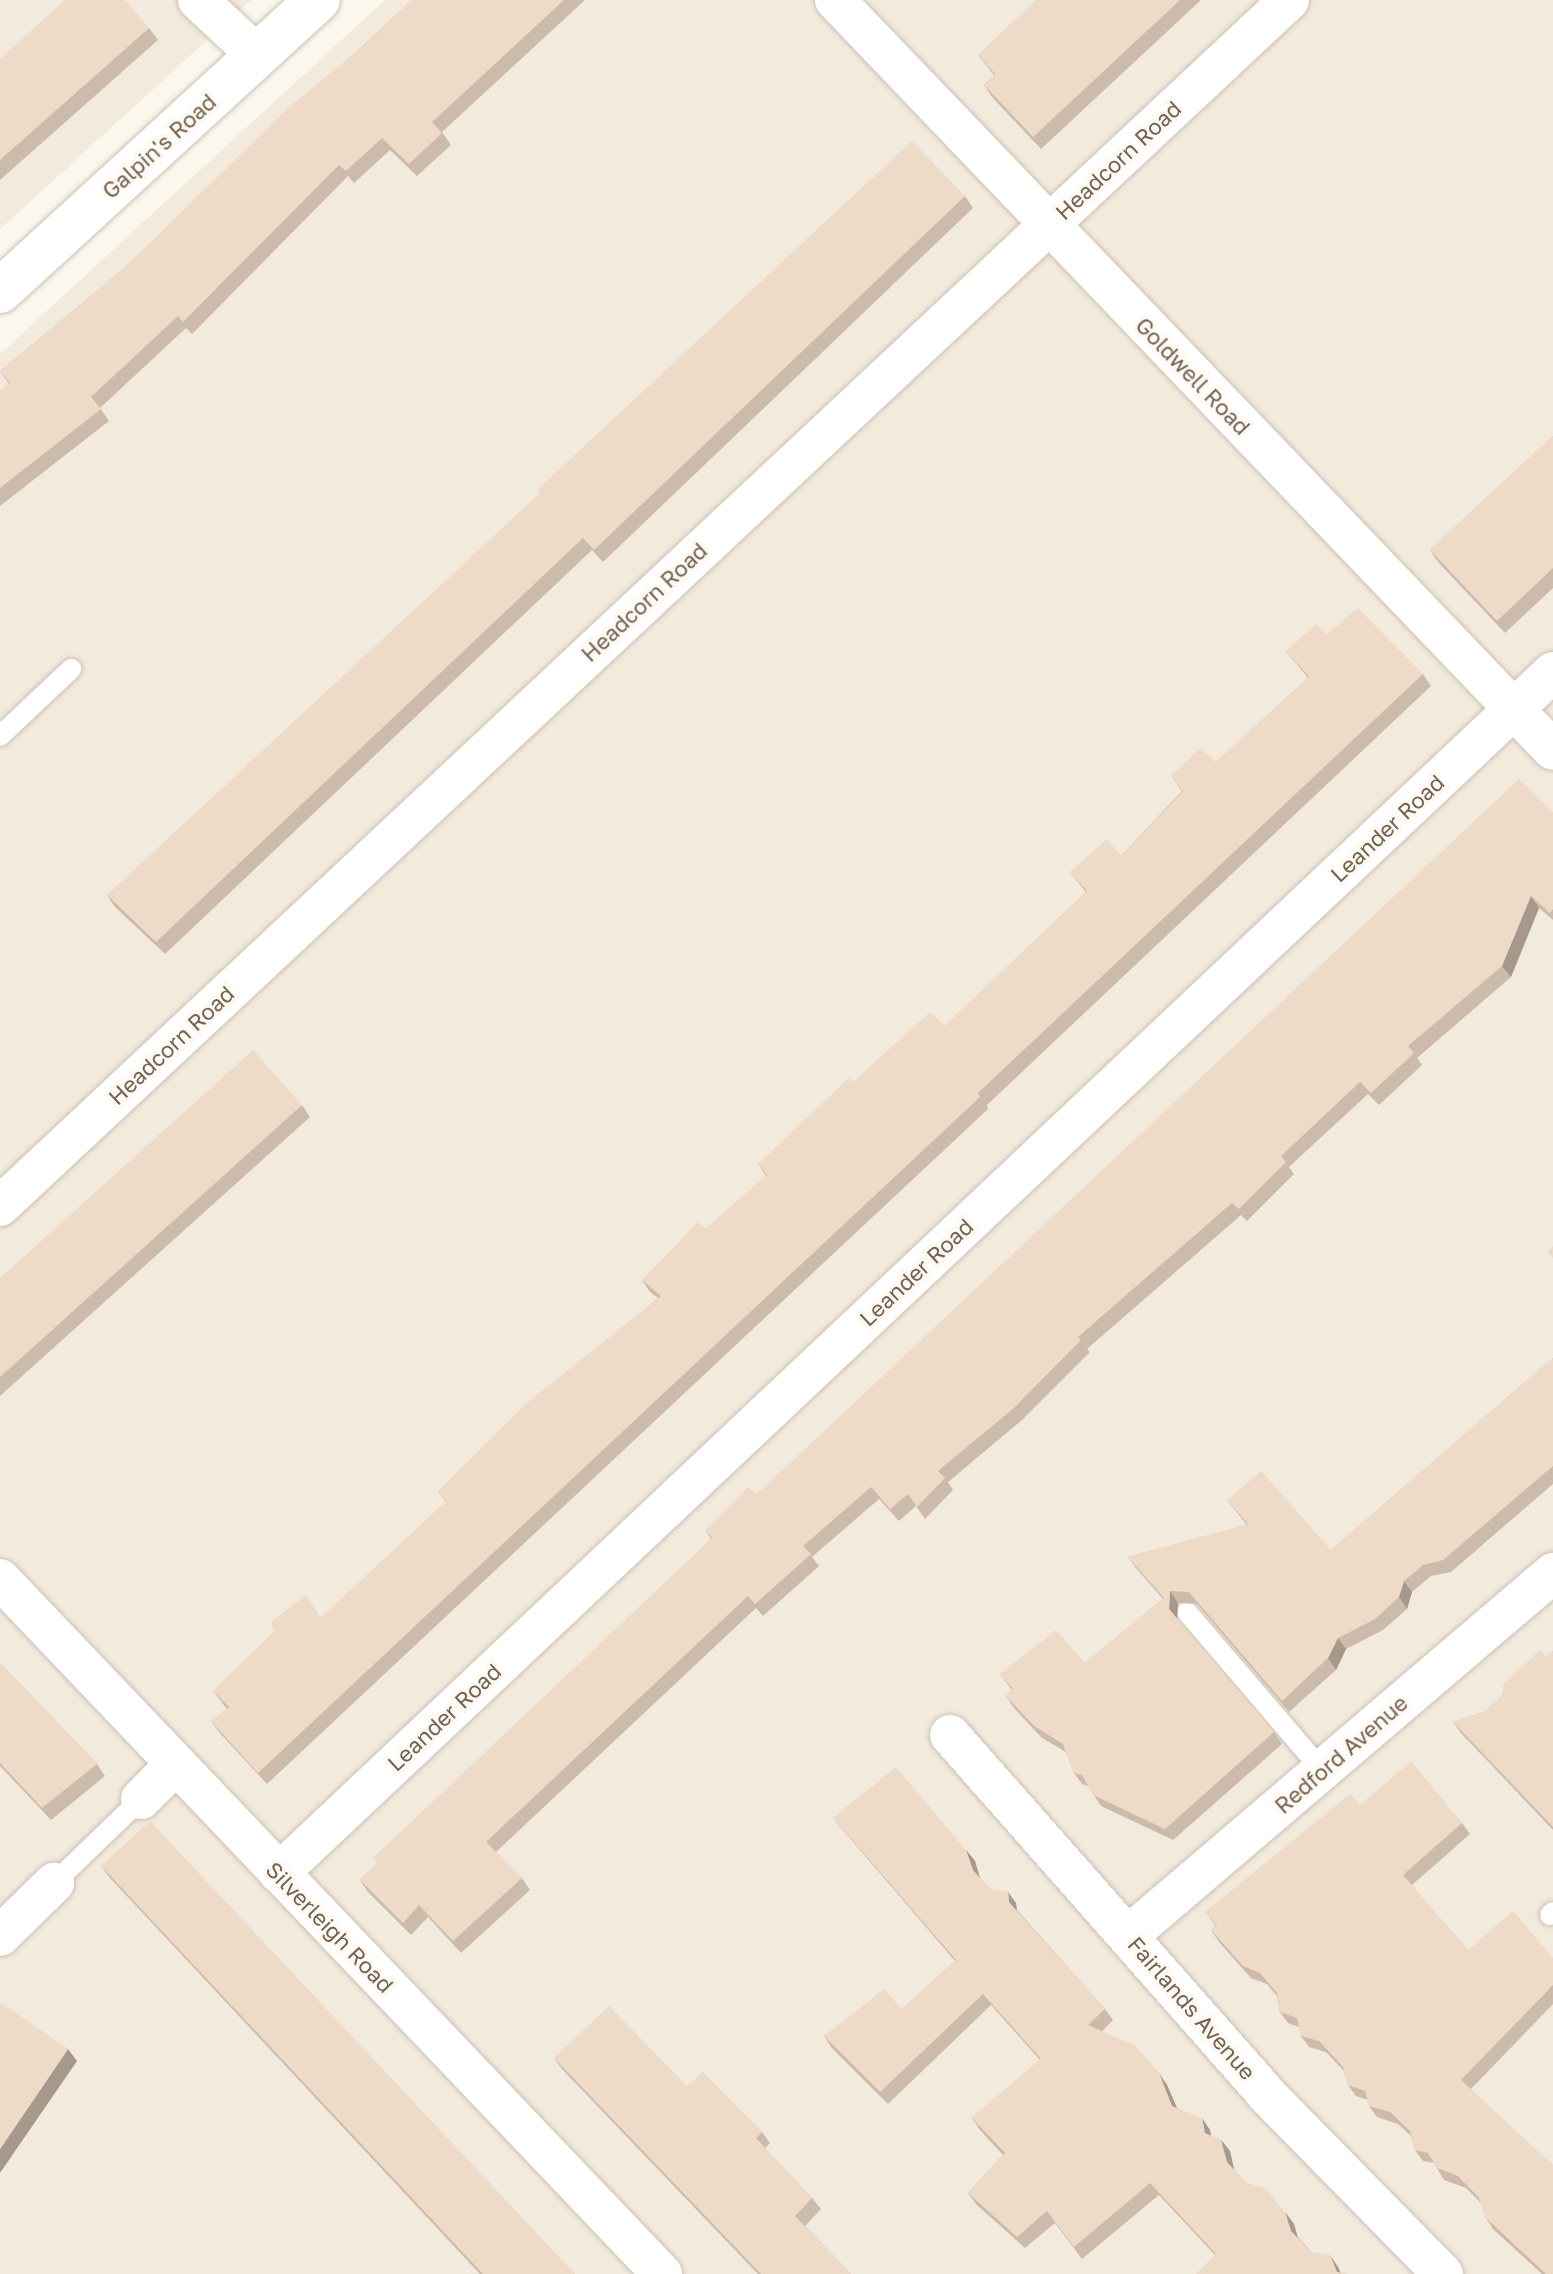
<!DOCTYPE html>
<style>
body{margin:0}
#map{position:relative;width:1553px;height:2274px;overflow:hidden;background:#fbf7ed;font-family:"Golos Text",sans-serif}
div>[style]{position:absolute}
.residential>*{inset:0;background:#f2eadc}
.roads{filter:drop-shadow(0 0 2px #ccc0b3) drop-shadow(0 0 2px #ccc0b3)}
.lane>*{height:20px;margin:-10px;padding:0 10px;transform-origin:10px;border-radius:10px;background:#fff}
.street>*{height:40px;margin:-20px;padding:0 20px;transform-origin:20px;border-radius:20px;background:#fff}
.secondary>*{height:44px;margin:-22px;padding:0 22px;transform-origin:22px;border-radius:22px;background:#fff}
.wall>*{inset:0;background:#ccbbab}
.shaded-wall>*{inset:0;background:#a6998b}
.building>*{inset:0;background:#eddac7}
span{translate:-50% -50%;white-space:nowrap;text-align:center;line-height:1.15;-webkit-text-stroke:8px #fdfaf3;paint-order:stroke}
.street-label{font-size:22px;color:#746151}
</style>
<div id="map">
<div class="residential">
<div style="clip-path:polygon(0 0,251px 0,0 229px)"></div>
<div style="clip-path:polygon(385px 0,1553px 0,1553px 2274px,0 2274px,0 354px)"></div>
</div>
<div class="roads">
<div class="lane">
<div style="left:0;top:736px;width:98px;rotate:-43.3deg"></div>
<div style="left:1187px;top:1612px;width:208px;rotate:49.5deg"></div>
<div style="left:54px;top:1883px;width:121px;rotate:-44deg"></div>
<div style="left:1550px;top:1915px;width:4px;rotate:-45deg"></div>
</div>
<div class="street">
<div style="left:198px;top:0;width:82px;rotate:43deg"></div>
<div style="left:835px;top:0;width:1038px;rotate:46.25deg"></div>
<div style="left:0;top:1206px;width:1765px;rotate:-43.09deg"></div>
<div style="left:0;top:1579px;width:960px;rotate:46.39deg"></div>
<div style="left:950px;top:1735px;width:480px;rotate:48.6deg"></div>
<div style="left:1267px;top:2095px;width:251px;rotate:45.5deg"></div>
<div style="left:141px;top:1799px;width:47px;rotate:-45deg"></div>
<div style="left:279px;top:1873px;width:1751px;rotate:-43.31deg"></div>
<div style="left:1129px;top:1935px;width:558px;rotate:-40.49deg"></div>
<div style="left:0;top:1936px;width:76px;rotate:-44.5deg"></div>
</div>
<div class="secondary">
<div style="left:0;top:291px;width:431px;rotate:-42.5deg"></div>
</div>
</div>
<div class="wall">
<div style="clip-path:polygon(412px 0,585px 0,442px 132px,451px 145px,417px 176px,390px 150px,354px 183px,348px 176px,192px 334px,186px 328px,100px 408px,109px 421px,0 506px,0 391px,9px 384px,0 371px,121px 271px)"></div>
<div style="clip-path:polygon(1037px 0,1201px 0,1041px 149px,992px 97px,984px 85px,994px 75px,978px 55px)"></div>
<div style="clip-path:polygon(149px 28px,158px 40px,0 180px,0 59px)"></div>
<div style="clip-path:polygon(965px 196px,973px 208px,603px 562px,592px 550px,165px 954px,115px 907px,107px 895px)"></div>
<div style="clip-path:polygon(1553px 436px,1553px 588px,1505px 633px,1438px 562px,1430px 550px)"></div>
<div style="clip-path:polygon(1327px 634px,1423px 674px,1431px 686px,987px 1105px,988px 1109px,267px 1784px,219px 1732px,211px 1721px,227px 1709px,213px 1691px,322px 1617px,446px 1502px,438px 1491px,658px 1298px,650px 1292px,642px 1280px,706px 1229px,766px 1176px,758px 1164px,853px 1082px,945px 1026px,1086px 892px,1070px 872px,1121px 856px,1182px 791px,1171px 775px,1216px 762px,1308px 678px,1286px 651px)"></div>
<div style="clip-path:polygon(1553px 812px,1553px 920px,1539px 908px,1511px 977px,1417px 1058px,1422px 1065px,1379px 1105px,1368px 1094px,1289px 1167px,1294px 1174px,1247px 1221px,1241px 1215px,1087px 1349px,1090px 1352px,1022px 1420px,948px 1482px,953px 1490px,925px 1519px,916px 1506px,899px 1521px,879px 1499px,812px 1557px,819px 1566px,763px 1616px,756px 1608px,496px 1852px,522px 1878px,530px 1890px,461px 1953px,428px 1917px,411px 1935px,368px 1892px,360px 1880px,711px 1539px,705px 1530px,757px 1494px)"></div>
<div style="clip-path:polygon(302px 1105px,310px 1117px,0 1396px,0 1278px)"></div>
<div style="clip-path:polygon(1553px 1358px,1553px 1484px,1451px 1572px,1431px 1576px,1412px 1592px,1407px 1609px,1383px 1630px,1346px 1649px,1336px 1670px,1289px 1712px,1197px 1604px,1178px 1603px,1177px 1619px,1274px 1732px,1282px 1744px,1173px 1840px,1101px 1806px,1088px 1786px,1082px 1784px,1074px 1773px,1066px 1752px,1042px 1738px,1014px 1708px,1006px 1696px,1012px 1690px,1000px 1674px,1085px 1663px,1163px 1599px,1136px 1568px,1128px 1557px,1247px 1525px,1227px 1500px,1331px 1550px)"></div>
<div style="clip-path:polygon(1553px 1651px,1553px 1830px,1461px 1733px,1453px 1722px,1484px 1712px)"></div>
<div style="clip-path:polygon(0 1663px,97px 1764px,105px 1776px,51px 1820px,0 1766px)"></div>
<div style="clip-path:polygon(1360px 1805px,1462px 1823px,1470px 1834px,1411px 1886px,1468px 1950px,1553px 1958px,1553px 2004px,1471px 2089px,1553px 2274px,1542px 2274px,1493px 2229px,1486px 2218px,1481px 2203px,1466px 2188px,1444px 2180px,1434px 2163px,1423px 2161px,1415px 2150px,1411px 2136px,1398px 2124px,1377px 2117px,1369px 2106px,1368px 2100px,1356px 2096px,1348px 2085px,1344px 2071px,1326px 2052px,1309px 2047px,1301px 2036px,1299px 2027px,1288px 2023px,1280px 2012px,1277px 1996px,1267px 1984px,1251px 1978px,1219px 1942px,1211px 1930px,1216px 1926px,1205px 1912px)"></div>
<div style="clip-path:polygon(833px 1818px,966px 1850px,975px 1861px,980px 1878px,990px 1889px,1016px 1903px,1017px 1910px,1105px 2009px,1113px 2020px,1102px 2031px,1167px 2085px,1176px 2107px,1210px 2130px,1211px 2136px,1221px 2140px,1230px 2151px,1234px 2170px,1246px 2183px,1294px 2224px,1298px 2237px,1312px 2252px,1338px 2267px,1341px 2273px,1215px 2255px,1159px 2195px,1082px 2259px,1055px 2223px,1025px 2248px,977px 2205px,968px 2193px,1003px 2155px,980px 2130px,972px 2118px,1040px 2060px,991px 2005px,888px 2104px,832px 2048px,824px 2036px,902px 2009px,955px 1961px,842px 1829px)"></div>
<div style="clip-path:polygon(101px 1866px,575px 2274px,480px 2274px,110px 1878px)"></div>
<div style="clip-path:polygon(554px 2058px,687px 2086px,762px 2132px,770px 2143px,765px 2148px,812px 2198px,821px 2209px,805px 2226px,851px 2274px,758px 2274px,562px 2069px)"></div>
</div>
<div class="shaded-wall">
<div style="clip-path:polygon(1531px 896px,1539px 908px,1511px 977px,1502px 966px)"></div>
<div style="clip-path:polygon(1404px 1581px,1412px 1592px,1407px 1609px,1399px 1597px)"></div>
<div style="clip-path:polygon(1170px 1591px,1178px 1603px,1177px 1620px,1169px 1609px)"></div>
<div style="clip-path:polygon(1338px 1638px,1346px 1649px,1336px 1670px,1328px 1658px)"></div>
<div style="clip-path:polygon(966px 1850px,975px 1861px,981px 1882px,973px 1870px)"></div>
<div style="clip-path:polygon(1008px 1892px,1016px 1903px,1017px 1913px,1009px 1902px)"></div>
<div style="clip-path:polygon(68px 2049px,77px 2061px,0 2173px,0 2149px)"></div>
<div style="clip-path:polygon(1159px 2073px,1167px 2085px,1181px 2117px,1172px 2106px)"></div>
<div style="clip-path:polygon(1202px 2118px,1210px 2130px,1213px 2145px,1205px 2133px)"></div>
<div style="clip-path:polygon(1221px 2140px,1230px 2151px,1235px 2174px,1227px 2162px)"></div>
<div style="clip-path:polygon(1285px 2212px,1294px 2224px,1299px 2243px,1291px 2231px)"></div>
<div style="clip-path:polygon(1330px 2255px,1338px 2267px,1341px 2274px,1337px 2272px)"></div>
</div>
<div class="building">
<div style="clip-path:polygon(65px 0,125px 0,149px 28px,0 160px,0 59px)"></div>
<div style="clip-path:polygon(412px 0,564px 0,432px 122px,442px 133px,409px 164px,382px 138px,346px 171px,339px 165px,183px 322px,178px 316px,91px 397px,101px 409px,0 488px,0 391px,10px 383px,0 371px,121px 271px,287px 109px,361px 48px)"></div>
<div style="clip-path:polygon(1037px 0,1180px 0,1033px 137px,984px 85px,995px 74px,978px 55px)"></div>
<div style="clip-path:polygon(912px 141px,965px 196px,594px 550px,583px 538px,156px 942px,107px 895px,540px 493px,537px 490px)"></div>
<div style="clip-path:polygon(1553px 436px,1553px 568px,1497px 621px,1430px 550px)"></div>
<div style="clip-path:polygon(1358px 608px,1423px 674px,978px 1093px,980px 1097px,258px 1773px,211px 1721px,229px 1707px,213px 1691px,274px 1631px,271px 1622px,306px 1595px,321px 1618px,446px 1501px,438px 1491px,528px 1402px,661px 1296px,642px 1280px,698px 1222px,706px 1229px,767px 1175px,758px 1164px,849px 1078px,853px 1082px,930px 1012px,945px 1026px,1087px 891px,1070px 872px,1107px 839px,1121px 856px,1183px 791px,1171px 775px,1201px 748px,1216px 762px,1309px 677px,1286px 651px,1316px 624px,1327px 634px)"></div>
<div style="clip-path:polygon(1519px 779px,1553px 812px,1553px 909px,1550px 913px,1531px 896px,1502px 966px,1408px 1046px,1414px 1053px,1371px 1093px,1360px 1082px,1281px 1156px,1286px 1162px,1239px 1209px,1232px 1203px,1078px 1337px,1081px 1340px,1014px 1408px,938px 1471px,945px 1478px,917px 1507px,908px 1494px,890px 1509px,871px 1487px,803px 1546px,811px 1554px,755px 1604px,748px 1596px,486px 1842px,522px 1878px,453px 1941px,419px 1905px,403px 1923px,360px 1880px,377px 1863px,373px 1858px,712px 1538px,705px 1530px,748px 1487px,757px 1494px)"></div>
<div style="clip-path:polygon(253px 1050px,302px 1105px,0 1377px,0 1278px)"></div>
<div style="clip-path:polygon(1553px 1246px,1553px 1258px,1548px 1251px)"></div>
<div style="clip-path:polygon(1553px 1358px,1553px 1466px,1443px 1560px,1423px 1565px,1404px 1581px,1399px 1597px,1375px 1619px,1338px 1638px,1328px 1658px,1282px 1701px,1189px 1592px,1170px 1591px,1169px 1609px,1274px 1732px,1165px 1829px,1093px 1795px,1082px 1775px,1074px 1773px,1063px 1744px,1034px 1726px,1006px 1696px,1013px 1689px,1000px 1674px,1056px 1630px,1085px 1663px,1164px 1598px,1128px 1557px,1248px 1524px,1227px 1500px,1261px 1471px,1331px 1550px)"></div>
<div style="clip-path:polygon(1540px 1650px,1546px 1657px,1553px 1651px,1553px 1827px,1453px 1722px,1484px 1712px,1501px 1697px,1504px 1683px)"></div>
<div style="clip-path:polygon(0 1663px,97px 1764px,42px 1808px,0 1763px)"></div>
<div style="clip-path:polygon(1411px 1761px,1462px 1823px,1403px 1875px,1468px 1950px,1513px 1911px,1553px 1958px,1553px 1985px,1461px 2080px,1553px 2165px,1553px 2274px,1546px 2274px,1486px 2218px,1479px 2198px,1458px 2176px,1437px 2168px,1428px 2153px,1415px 2150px,1410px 2131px,1390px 2112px,1369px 2106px,1365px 2091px,1348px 2085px,1343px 2067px,1319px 2041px,1301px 2036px,1297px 2018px,1280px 2012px,1277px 1993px,1260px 1973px,1243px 1966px,1211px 1930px,1217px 1926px,1205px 1912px,1350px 1794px,1360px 1805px)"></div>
<div style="clip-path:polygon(896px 1767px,966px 1850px,973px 1870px,990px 1889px,1008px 1892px,1009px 1902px,1105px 2009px,1088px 2025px,1136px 2046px,1159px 2073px,1172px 2106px,1202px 2118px,1205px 2133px,1221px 2140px,1227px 2162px,1246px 2183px,1265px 2188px,1285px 2212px,1291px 2231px,1312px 2252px,1330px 2255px,1337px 2272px,1349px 2274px,1196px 2274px,1216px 2254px,1150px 2183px,1074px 2247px,1047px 2211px,1017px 2237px,968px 2193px,1005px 2153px,972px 2118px,1041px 2059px,983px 1994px,880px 2092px,824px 2036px,884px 1989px,902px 2009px,956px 1960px,833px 1818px)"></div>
<div style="clip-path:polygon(150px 1821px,575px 2274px,483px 2274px,101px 1866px)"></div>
<div style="clip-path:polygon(1px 2003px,68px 2049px,0 2149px,0 2005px)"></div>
<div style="clip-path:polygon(609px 2006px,687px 2086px,703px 2072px,762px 2132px,756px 2138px,812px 2198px,795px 2216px,851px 2274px,761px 2274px,554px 2058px)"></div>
</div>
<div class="street-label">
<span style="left:159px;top:146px;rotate:-42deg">Galpin's Road</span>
<span style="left:1118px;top:160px;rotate:-43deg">Headcorn Road</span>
<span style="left:1193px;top:376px;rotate:46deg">Goldwell Road</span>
<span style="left:644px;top:602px;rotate:-43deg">Headcorn Road</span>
<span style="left:1387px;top:828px;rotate:-43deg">Leander Road</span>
<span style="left:171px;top:1045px;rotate:-43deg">Headcorn Road</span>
<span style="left:916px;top:1272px;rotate:-43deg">Leander Road</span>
<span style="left:444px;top:1717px;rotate:-43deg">Leander Road</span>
<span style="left:1341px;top:1754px;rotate:-41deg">Redford Avenue</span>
<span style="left:330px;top:1927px;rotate:46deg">Silverleigh Road</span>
<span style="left:1192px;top:2008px;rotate:49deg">Fairlands Avenue</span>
</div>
</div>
